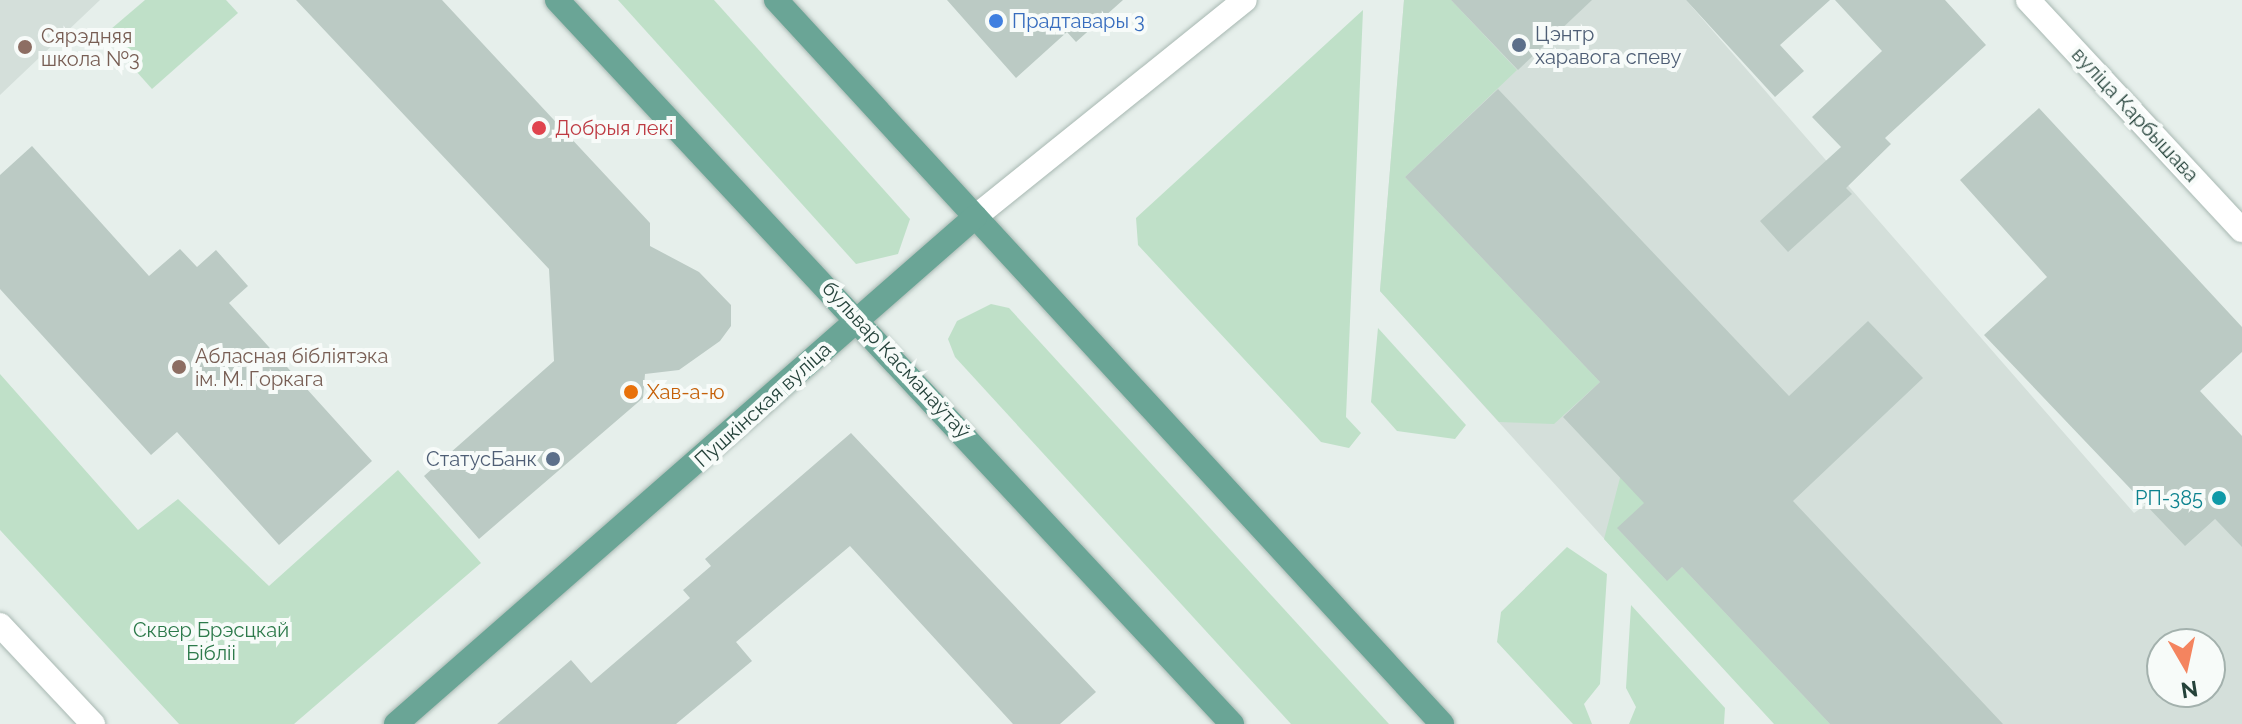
<!DOCTYPE html>
<meta charset="utf-8">
<style>
body{margin:0}
#map{position:relative;width:2242px;height:724px;overflow:hidden;background:#e6efeb;font-family:Raleway,sans-serif}
div>[style]{position:absolute}
.built>*{inset:0;background:#d4dfda}
.green>*{inset:0;background:#bfe0c8}
.building>*{inset:0;background:#bbcac4}
.roads{filter:drop-shadow(0 0 2px #a8b8b2) drop-shadow(0 0 2px #a8b8b2)}
.minor>*{height:24px;margin:-12px;padding:0 12px;transform-origin:12px;border-radius:12px;background:#fff}
.major>*{height:24px;margin:-12px;padding:0 12px;transform-origin:12px;border-radius:12px;background:#6aa596}
.dots>*{width:22px;height:22px;translate:-50% -50%;box-sizing:border-box;border:4px solid #f7fbf9;border-radius:50%}
span{translate:-50% -50%;white-space:nowrap;text-align:center;line-height:1.15;-webkit-text-stroke:8px #f7fbf9;paint-order:stroke}
.shop-label{font-size:20px;color:#366cbe}
.left{translate:0 -50%;text-align:left}
.service-label{font-size:20px;color:#4e5e75}
.right{translate:-100% -50%;text-align:right}
.education-label{font-size:20px;color:#785e54}
.street-label{font-size:20px;color:#24423a}
.health-label{font-size:20px;color:#be3a42}
.food-label{font-size:20px;color:#c56008}
.culture-label{font-size:20px;color:#0d838f}
.park-label{font-size:20px;color:#2d7a4b}
.north{position:absolute;left:2146px;top:628px;width:80px;height:80px;box-sizing:border-box;background:#f7fbf9;border:2px solid #a3b1ad;border-radius:50%;rotate:171deg;font-size:22px;font-weight:700;line-height:32px;text-align:center;color:#24423a}
.north::after{content:'';display:block;margin:auto;width:28px;height:36px;background:#f4845f;clip-path:polygon(50% 0,100% 100%,50% 72%,0 100%)}
</style>
<div id="map">
<div class="built">
<div style="clip-path:polygon(0 0,100px 0,0 95px)"></div>
<div style="clip-path:polygon(evenodd,1404px 0,1686px 0,2134px 513px,2147px 504px,2215px 519px,2231px 535px,2242px 525px,2242px 724px,1785px 724px,1618px 554px,1380px 291px,1404px 0,2162px 644px,2210px 644px,2210px 692px,2162px 692px,2162px 644px)"></div>
</div>
<div class="green">
<div style="clip-path:polygon(145px 0,226px 0,238px 13px,152px 89px,104px 35px)"></div>
<div style="clip-path:polygon(618px 0,714px 0,910px 219px,898px 254px,856px 264px)"></div>
<div style="clip-path:polygon(1404px 0,1451px 0,1517px 70px,1405px 177px,1600px 382px,1554px 424px,1499px 422px,1380px 291px)"></div>
<div style="clip-path:polygon(1363px 10px,1346px 417px,1361px 433px,1349px 448px,1321px 442px,1138px 245px,1136px 218px)"></div>
<div style="clip-path:polygon(991px 304px,1009px 308px,1389px 724px,1291px 724px,955px 357px,948px 339px,957px 321px)"></div>
<div style="clip-path:polygon(1378px 328px,1466px 425px,1455px 439px,1397px 431px,1371px 402px)"></div>
<div style="clip-path:polygon(0 374px,138px 530px,178px 499px,269px 586px,398px 470px,481px 563px,294px 724px,179px 724px,0 530px)"></div>
<div style="clip-path:polygon(1680px 468px,1618px 529px,1666px 580px,1682px 567px,1830px 724px,1774px 724px,1604px 539px,1620px 478px)"></div>
<div style="clip-path:polygon(1567px 547px,1607px 574px,1600px 684px,1584px 704px,1592px 724px,1573px 724px,1497px 642px,1501px 612px)"></div>
<div style="clip-path:polygon(1631px 605px,1725px 708px,1724px 724px,1629px 724px,1636px 707px,1626px 688px)"></div>
</div>
<div class="building">
<div style="clip-path:polygon(296px 0,442px 0,650px 223px,650px 246px,699px 272px,731px 305px,731px 326px,720px 341px,679px 370px,645px 374px,643px 398px,479px 539px,424px 476px,554px 361px,549px 269px)"></div>
<div style="clip-path:polygon(947px 0,1123px 0,1076px 42px,1067px 32px,1016px 78px)"></div>
<div style="clip-path:polygon(1451px 0,1592px 0,1518px 70px)"></div>
<div style="clip-path:polygon(1686px 0,1830px 0,1780px 45px,1804px 71px,1775px 97px)"></div>
<div style="clip-path:polygon(1835px 0,1945px 0,1986px 45px,1885px 138px,1891px 144px,1846px 188px,1852px 194px,1788px 252px,1760px 221px,1841px 147px,1812px 117px,1882px 51px)"></div>
<div style="clip-path:polygon(1498px 89px,1789px 396px,1868px 321px,1923px 378px,1793px 501px,2003px 724px,1830px 724px,1682px 567px,1667px 581px,1617px 528px,1644px 503px,1563px 417px,1600px 382px,1405px 177px)"></div>
<div style="clip-path:polygon(2039px 108px,2242px 327px,2242px 352px,2200px 391px,2242px 436px,2242px 547px,2215px 519px,2185px 546px,1984px 335px,2047px 277px,1960px 180px)"></div>
<div style="clip-path:polygon(32px 146px,149px 276px,180px 249px,197px 267px,216px 250px,248px 286px,229px 303px,372px 461px,279px 545px,177px 432px,151px 455px,0 289px,0 175px)"></div>
<div style="clip-path:polygon(851px 433px,1096px 692px,1060px 724px,1013px 724px,850px 546px,736px 642px,752px 661px,676px 724px,497px 724px,571px 660px,591px 683px,690px 598px,683px 590px,711px 566px,705px 559px)"></div>
</div>
<div class="roads">
<div class="minor">
<div style="left:2028px;top:0;width:314px;rotate:47.1deg"></div>
<div style="left:975px;top:217px;width:346px;rotate:-38.8deg"></div>
<div style="left:0;top:625px;width:136px;rotate:46.8deg"></div>
</div>
<div class="major">
<div style="left:557px;top:0;width:990px;rotate:47.01deg"></div>
<div style="left:776px;top:0;width:984px;rotate:47.39deg"></div>
<div style="left:396px;top:724px;width:770px;rotate:-41.21deg"></div>
</div>
</div>
<div class="dots">
<div style="left:996px;top:21px;background:#3f7fe0"></div>
<div style="left:1519px;top:45px;background:#5c6f8a"></div>
<div style="left:25px;top:47px;background:#8d6e63"></div>
<div style="left:539px;top:128px;background:#e0444e"></div>
<div style="left:179px;top:367px;background:#8d6e63"></div>
<div style="left:631px;top:392px;background:#e8710a"></div>
<div style="left:553px;top:459px;background:#5c6f8a"></div>
<div style="left:2219px;top:498px;background:#0f9aa8"></div>
</div>
<div class="shop-label">
<span class="left" style="left:1012px;top:21px">Прадтавары 3</span>
</div>
<div class="service-label">
<span class="left" style="left:1535px;top:46px">Цэнтр<br>харавога спеву</span>
<span class="right" style="left:537px;top:459px">СтатусБанк</span>
</div>
<div class="education-label">
<span class="left" style="left:41px;top:48px">Сярэдняя<br>школа №3</span>
<span class="left" style="left:195px;top:368px">Абласная бібліятэка<br>ім. М. Горкага</span>
</div>
<div class="street-label">
<span style="left:2135px;top:115px;rotate:47deg">вуліца Карбышава</span>
<span style="left:896px;top:360px;rotate:47deg">бульвар Касманаўтаў</span>
<span style="left:763px;top:405px;rotate:-42deg">Пушкінская вуліца</span>
</div>
<div class="health-label">
<span class="left" style="left:555px;top:128px">Добрыя лекі</span>
</div>
<div class="food-label">
<span class="left" style="left:647px;top:392px">Хав-а-ю</span>
</div>
<div class="culture-label">
<span class="right" style="left:2203px;top:498px">РП-385</span>
</div>
<div class="park-label">
<span style="left:211px;top:642px">Сквер Брэсцкай<br>Бібліі</span>
</div>
<div class="north">N</div>
</div>
